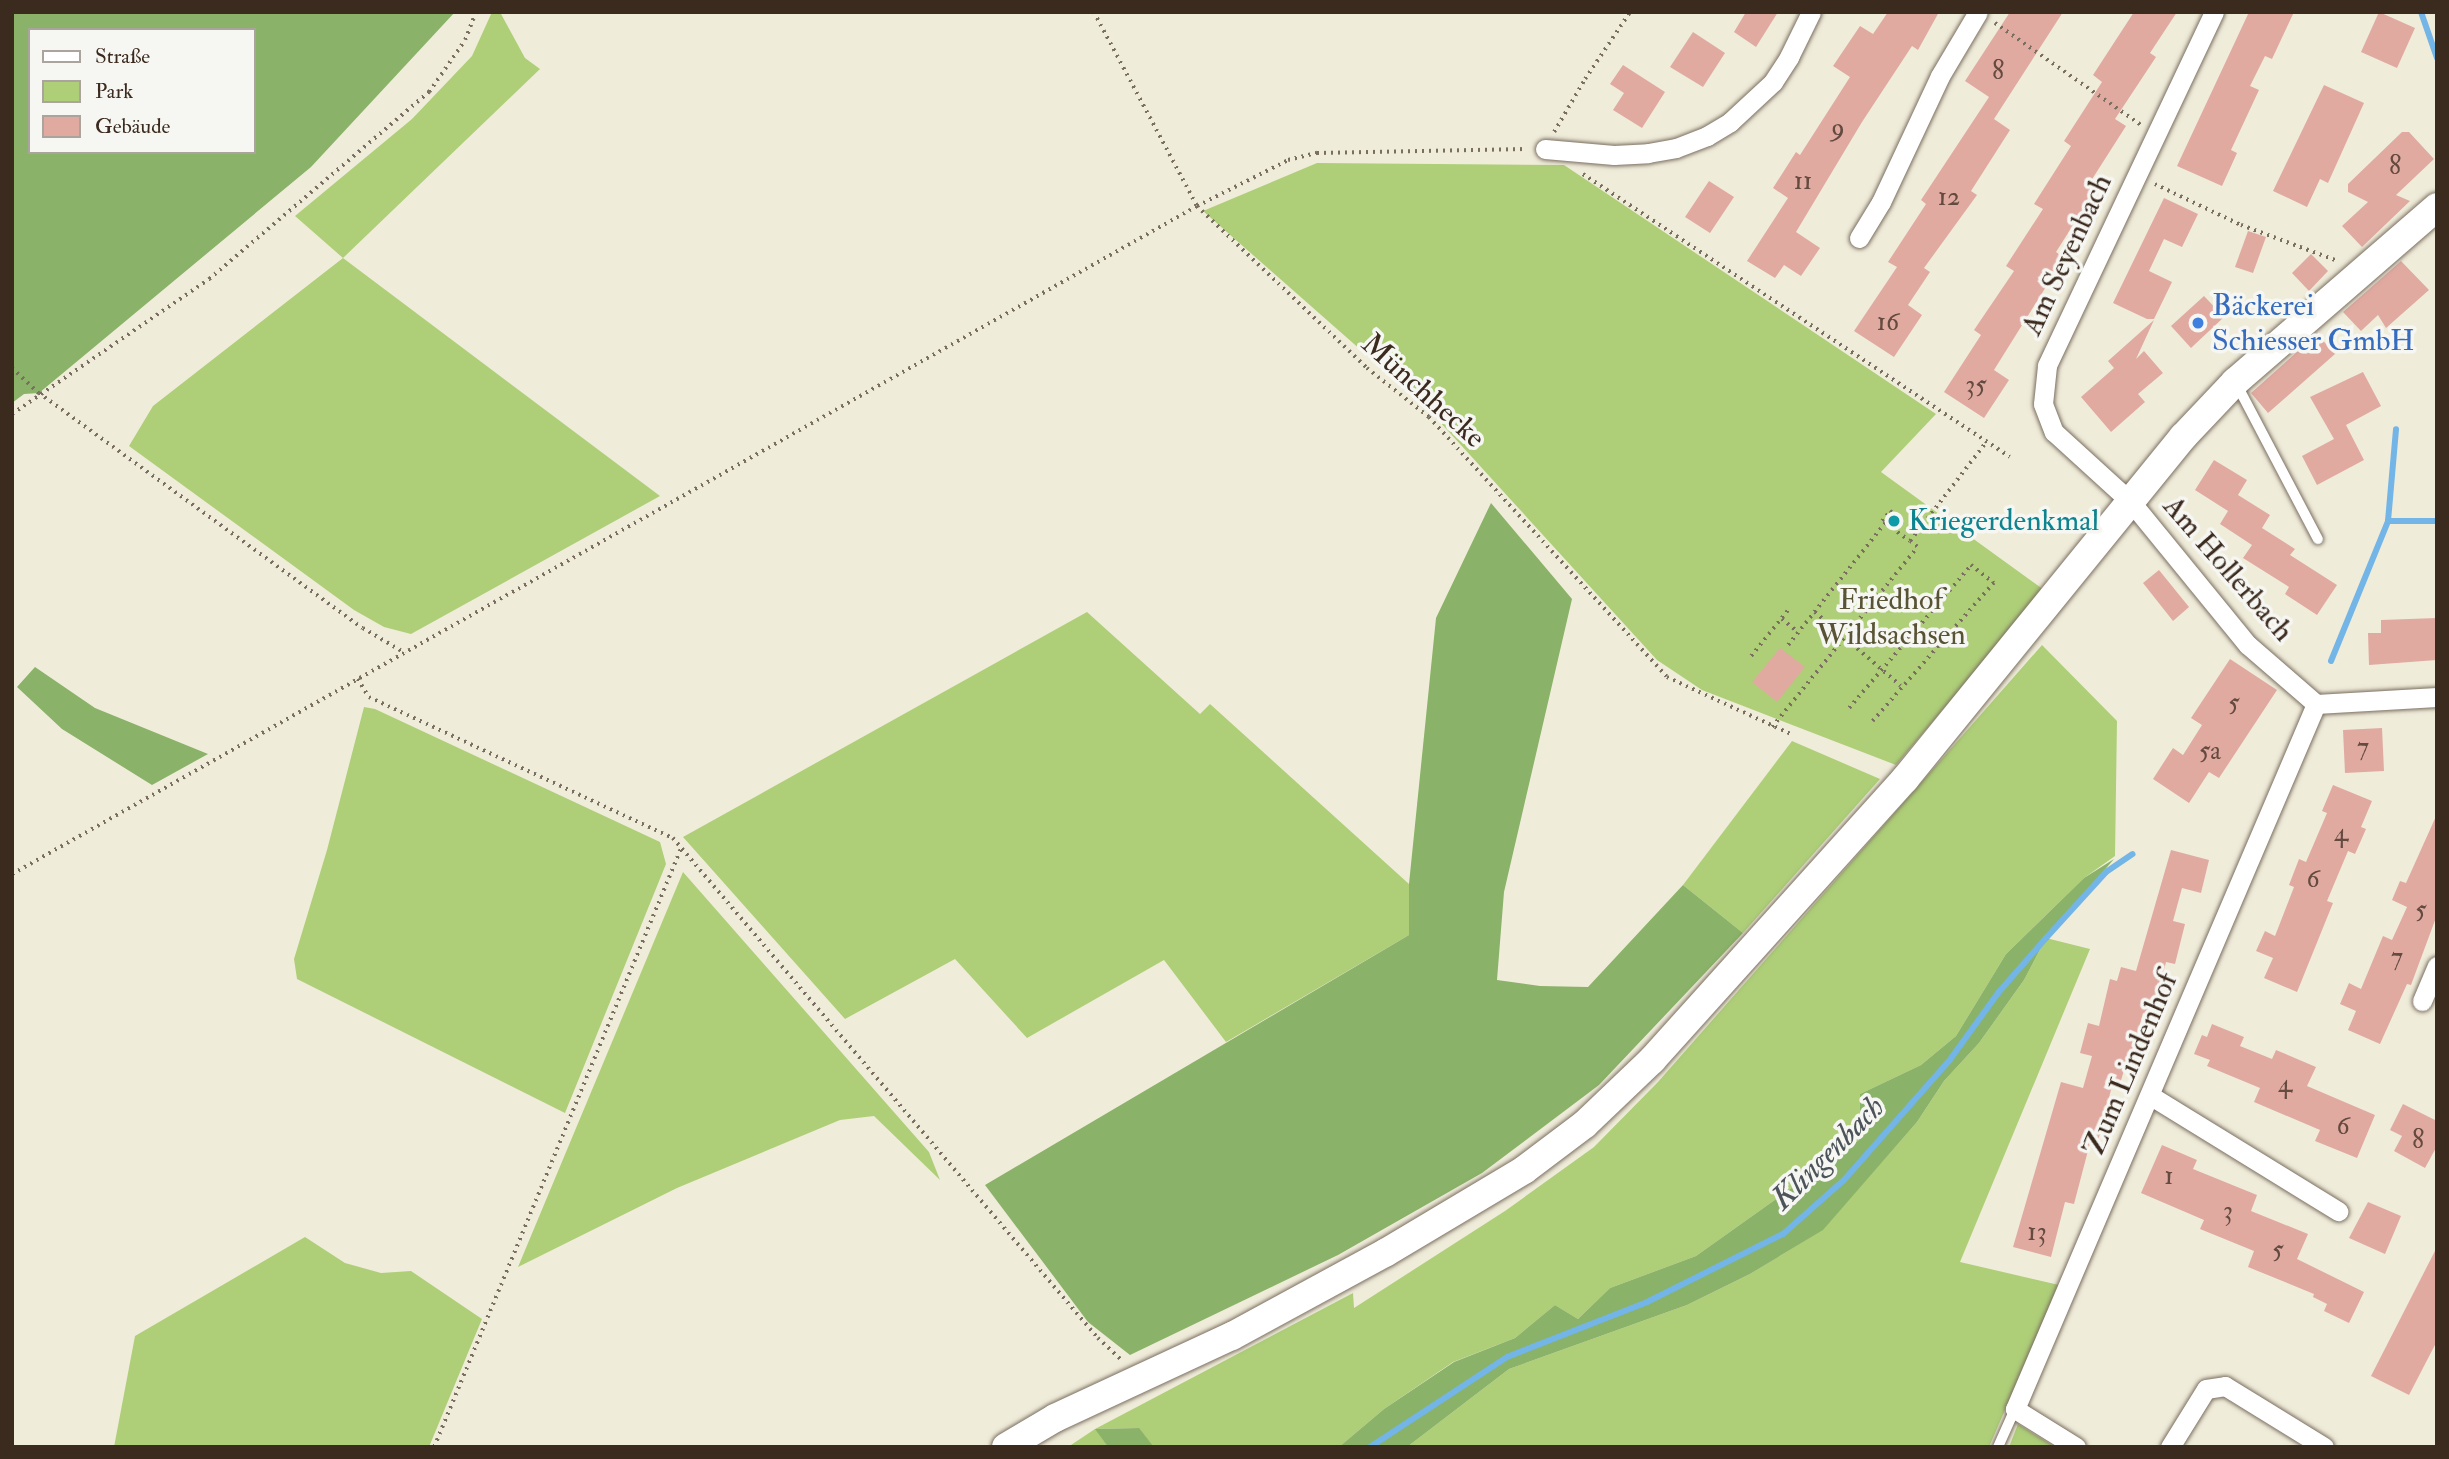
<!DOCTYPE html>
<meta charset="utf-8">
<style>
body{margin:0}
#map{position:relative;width:2449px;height:1459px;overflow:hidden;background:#f0ecda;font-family:"IM FELL Double Pica",serif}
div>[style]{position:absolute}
.green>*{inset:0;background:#aecf78}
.forest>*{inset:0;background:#8ab268}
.stream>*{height:6px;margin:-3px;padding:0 3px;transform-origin:3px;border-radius:3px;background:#73b5e7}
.building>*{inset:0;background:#e0aaa1}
.path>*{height:3.5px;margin-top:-1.75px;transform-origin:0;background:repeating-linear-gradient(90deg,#7a6e60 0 2px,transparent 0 7px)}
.roads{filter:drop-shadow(0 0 2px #7a6e60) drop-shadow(0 0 2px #7a6e60)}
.lane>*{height:10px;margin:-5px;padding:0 5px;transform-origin:5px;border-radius:5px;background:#fff}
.street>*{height:19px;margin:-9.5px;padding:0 9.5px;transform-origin:9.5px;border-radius:9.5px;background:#fff}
.secondary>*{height:28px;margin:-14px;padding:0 14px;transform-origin:14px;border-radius:14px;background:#fff}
.dots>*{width:19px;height:19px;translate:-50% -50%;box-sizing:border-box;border:4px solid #f6f6f2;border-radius:50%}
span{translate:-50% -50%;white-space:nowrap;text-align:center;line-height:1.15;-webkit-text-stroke:7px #f6f6f2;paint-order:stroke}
.number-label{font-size:26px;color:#644a3f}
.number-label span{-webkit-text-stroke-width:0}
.street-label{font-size:30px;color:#3b2a1e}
.shop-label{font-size:30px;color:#366cbe}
.left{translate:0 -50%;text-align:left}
.culture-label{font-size:30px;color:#0d838f}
.park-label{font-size:30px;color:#585334}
.water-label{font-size:32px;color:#4c545a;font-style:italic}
.frame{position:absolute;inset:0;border:14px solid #3b2a1e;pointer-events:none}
.legend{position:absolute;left:28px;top:28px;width:228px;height:126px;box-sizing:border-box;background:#f6f6f2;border:2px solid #aba49d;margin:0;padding:9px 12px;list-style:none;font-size:21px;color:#3b2a1e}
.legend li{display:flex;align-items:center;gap:14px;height:35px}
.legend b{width:35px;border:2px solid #aba49d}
</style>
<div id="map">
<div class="green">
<div style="clip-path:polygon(492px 12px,500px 12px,525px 58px,540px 69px,343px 258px,660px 496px,411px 634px,384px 627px,354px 610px,129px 446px,153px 406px,343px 258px,295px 216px,412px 119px,472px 56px)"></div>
<div style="clip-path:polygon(1317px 163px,1564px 165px,1936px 414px,1881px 472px,2044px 590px,1896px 765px,1702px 690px,1657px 660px,1429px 410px,1203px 211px)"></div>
<div style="clip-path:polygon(1087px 612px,1200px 714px,1210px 704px,1409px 884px,1409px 935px,1226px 1042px,1164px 960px,1027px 1038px,955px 959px,845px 1019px,683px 837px)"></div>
<div style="clip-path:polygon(2042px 645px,2117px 721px,2115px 856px,2084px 878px,2006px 954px,1956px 1036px,1921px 1065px,1860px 1094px,1859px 1140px,1696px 1256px,1610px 1288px,1578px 1319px,1555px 1305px,1515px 1338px,1453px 1362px,1384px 1409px,1339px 1447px,1154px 1447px,1138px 1428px,1096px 1429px,1108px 1447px,1068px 1447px,1095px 1429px,1353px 1293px,1354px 1308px,1505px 1211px,1594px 1147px,1658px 1082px)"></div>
<div style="clip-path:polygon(364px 707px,375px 709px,660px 842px,666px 864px,565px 1113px,297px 979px,294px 959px,327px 850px)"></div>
<div style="clip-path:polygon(1792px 741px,1880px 779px,1743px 933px,1683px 885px)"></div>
<div style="clip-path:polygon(683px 872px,929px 1152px,940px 1180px,874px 1116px,840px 1120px,677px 1188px,518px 1267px)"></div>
<div style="clip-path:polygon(2046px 938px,2090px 949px,1960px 1262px,2059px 1285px,1989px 1447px,1407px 1447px,1509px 1369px,1687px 1305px,1750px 1274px,1822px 1230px,1917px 1122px,1944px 1081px,1979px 1043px,2024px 980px)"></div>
<div style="clip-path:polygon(305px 1237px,345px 1263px,381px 1273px,411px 1271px,482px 1319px,429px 1447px,114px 1447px,135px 1336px)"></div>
<div style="clip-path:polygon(2018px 1424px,2055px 1447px,2009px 1447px)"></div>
</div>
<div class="forest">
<div style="clip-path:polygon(evenodd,12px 12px,455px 12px,311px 167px,39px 393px,24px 394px,12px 403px,12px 12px,30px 30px,254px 30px,254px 152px,30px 152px,30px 30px)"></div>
<div style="clip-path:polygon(1491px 503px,1572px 599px,1504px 892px,1497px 980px,1540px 986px,1588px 987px,1683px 885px,1743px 933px,1599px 1085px,1482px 1173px,1338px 1255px,1130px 1355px,1088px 1322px,985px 1185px,1409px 935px,1409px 884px,1436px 618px)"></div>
<div style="clip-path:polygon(35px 667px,95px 708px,208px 754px,152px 785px,62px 729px,17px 687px)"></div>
<div style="clip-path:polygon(2114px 859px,2046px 938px,2024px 980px,1979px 1043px,1944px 1081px,1917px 1122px,1823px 1230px,1750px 1274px,1687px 1305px,1509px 1369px,1407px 1447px,1339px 1447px,1384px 1409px,1454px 1362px,1515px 1338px,1555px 1305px,1578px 1319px,1610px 1288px,1696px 1256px,1859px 1140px,1860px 1094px,1921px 1065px,1956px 1036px,2006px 954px,2084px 878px)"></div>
<div style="clip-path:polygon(1139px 1428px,1154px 1447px,1108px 1447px,1095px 1429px)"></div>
</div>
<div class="stream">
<div style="left:2421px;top:12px;width:49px;rotate:70.8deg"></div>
<div style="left:2388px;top:521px;width:49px"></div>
<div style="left:2331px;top:661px;width:151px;rotate:-67.8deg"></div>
<div style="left:2388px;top:521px;width:92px;rotate:-85deg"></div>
<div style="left:1370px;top:1447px;width:164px;rotate:-33.3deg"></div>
<div style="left:1507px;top:1357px;width:150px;rotate:-21.4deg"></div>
<div style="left:1647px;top:1302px;width:152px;rotate:-26.6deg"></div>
<div style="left:1783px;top:1234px;width:81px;rotate:-41.5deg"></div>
<div style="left:1844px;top:1180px;width:159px;rotate:-48.6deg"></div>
<div style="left:1949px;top:1061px;width:84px;rotate:-54.2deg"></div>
<div style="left:1998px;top:993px;width:73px;rotate:-48.9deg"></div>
<div style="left:2046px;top:938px;width:89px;rotate:-47.7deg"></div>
<div style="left:2106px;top:872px;width:32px;rotate:-34deg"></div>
</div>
<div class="building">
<div style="clip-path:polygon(1746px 12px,1778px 12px,1756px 47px,1734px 32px)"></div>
<div style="clip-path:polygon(1888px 12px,1939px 12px,1918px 50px,1912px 46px,1862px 122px,1796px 232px,1820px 248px,1801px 276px,1784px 265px,1775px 278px,1747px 261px,1788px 198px,1773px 188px,1796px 152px,1800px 155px,1850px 77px,1833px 66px,1860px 26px,1873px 34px)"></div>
<div style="clip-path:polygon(2010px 12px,2063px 12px,1994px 119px,2010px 130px,1971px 191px,1977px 195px,1924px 268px,1930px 272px,1908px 305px,1922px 315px,1894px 357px,1854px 331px,1897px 267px,1888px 262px,1926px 204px,1921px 200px,1989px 97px,1965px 81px)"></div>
<div style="clip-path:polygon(2134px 12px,2177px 12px,2150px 53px,2156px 57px,2115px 119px,2126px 126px,2089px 184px,2096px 189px,2056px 252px,2064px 258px,1994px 370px,2009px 380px,1984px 418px,1944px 392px,1981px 335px,1974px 330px,2014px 271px,2006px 266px,2043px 209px,2034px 204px,2071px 146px,2064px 141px,2102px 82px,2093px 75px)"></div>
<div style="clip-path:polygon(2249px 12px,2294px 12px,2272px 59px,2265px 56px,2250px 86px,2259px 90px,2231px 150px,2237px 153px,2222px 186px,2177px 166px)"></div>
<div style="clip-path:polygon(2379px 12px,2415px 28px,2397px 68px,2361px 52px)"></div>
<div style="clip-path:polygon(1693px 32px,1725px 53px,1703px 87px,1670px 67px)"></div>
<div style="clip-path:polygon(1623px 65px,1665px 92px,1642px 128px,1613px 110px,1624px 93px,1610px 84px)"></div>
<div style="clip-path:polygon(2324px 85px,2364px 103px,2328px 183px,2320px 179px,2307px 207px,2273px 191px)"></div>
<div style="clip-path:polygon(2402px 132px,2409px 132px,2434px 159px,2396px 195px,2410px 201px,2362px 247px,2342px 226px,2368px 202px,2348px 192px,2348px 184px)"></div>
<div style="clip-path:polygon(1709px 181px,1734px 197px,1710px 233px,1685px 217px)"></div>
<div style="clip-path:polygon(2164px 198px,2198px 214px,2182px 247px,2164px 239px,2149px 271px,2172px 282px,2154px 319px,2147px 319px,2113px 303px)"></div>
<div style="clip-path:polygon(2248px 231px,2266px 237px,2253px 273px,2235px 267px)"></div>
<div style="clip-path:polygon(2311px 254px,2328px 271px,2309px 291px,2292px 273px)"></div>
<div style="clip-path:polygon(2401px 261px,2429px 290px,2386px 328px,2378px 315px,2361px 331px,2343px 312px)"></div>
<div style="clip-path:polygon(2204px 296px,2224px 317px,2191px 348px,2171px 326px)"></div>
<div style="clip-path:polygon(2154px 320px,2136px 359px,2144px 351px,2163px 373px,2138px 394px,2145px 402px,2111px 432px,2081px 397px,2114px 368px,2108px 361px)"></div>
<div style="clip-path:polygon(2317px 334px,2335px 354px,2268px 413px,2251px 393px)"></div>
<div style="clip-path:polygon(2363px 372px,2381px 406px,2346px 425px,2364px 460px,2317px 485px,2302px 456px,2334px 439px,2310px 397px)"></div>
<div style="clip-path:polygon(2214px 460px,2247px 480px,2238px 495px,2270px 515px,2262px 528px,2295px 549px,2290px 555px,2337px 585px,2317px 615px,2285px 594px,2289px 587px,2243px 558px,2252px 545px,2220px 524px,2228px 511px,2195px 490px)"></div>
<div style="clip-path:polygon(2159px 570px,2189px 607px,2173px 621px,2143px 583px)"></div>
<div style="clip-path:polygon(2437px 618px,2437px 660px,2369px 665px,2368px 633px,2381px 633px,2381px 620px)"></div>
<div style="clip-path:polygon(1780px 648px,1805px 667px,1777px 702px,1752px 682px)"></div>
<div style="clip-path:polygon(2230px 659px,2277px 690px,2219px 778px,2209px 772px,2189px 803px,2153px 779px,2173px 748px,2183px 755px,2202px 725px,2191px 718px)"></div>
<div style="clip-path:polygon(2382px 728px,2384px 771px,2345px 773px,2343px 730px)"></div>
<div style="clip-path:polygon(2333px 785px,2372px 801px,2361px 827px,2366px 829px,2355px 854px,2348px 851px,2327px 901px,2333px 903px,2297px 992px,2264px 978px,2273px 958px,2256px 951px,2265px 931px,2275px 936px,2294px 887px,2289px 885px,2299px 859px,2306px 862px,2327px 813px,2322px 811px)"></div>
<div style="clip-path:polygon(2437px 814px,2437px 915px,2411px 985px,2407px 984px,2380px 1044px,2348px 1030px,2356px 1011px,2340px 1004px,2349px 983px,2361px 989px,2383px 936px,2392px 940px,2407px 907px,2392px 900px,2400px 881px,2406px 883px)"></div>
<div style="clip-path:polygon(2171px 850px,2209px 860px,2201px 893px,2182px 888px,2173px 921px,2185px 924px,2175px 964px,2166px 962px,2153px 1016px,2143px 1013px,2130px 1061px,2127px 1060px,2120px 1084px,2113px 1082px,2097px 1145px,2090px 1143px,2074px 1204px,2065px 1202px,2051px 1257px,2013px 1247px,2061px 1082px,2083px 1088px,2092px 1056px,2080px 1053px,2088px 1023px,2099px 1026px,2110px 979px,2117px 981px,2121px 967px,2136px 971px)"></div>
<div style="clip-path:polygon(2212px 1024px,2244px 1037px,2240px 1046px,2272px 1059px,2276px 1050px,2316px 1067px,2307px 1086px,2375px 1115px,2357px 1158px,2315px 1141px,2320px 1130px,2254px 1102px,2260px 1088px,2207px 1066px,2210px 1060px,2194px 1054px,2202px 1035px,2207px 1037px)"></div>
<div style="clip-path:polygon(2403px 1104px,2437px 1121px,2437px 1146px,2425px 1168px,2394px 1151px,2402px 1136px,2390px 1130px)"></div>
<div style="clip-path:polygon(2162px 1145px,2197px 1160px,2193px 1169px,2257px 1195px,2251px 1211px,2308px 1234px,2297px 1259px,2364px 1292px,2349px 1323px,2324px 1311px,2327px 1304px,2313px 1297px,2314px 1294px,2248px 1267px,2254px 1251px,2200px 1229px,2204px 1220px,2141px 1193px)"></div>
<div style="clip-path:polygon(2368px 1202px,2401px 1216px,2385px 1254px,2349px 1238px)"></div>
<div style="clip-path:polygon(2437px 1247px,2437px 1341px,2409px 1395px,2371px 1376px)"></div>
</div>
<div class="path">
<div style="left:1094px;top:12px;width:220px;rotate:62deg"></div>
<div style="left:1197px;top:206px;width:235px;rotate:43.6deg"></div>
<div style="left:1367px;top:368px;width:79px;rotate:38.3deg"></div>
<div style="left:1429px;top:417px;width:352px;rotate:47.5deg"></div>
<div style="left:1667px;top:677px;width:136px;rotate:24.7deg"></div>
<div style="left:1995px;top:23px;width:178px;rotate:34.9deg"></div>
<div style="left:1554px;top:132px;width:61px;rotate:-59.7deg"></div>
<div style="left:1585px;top:79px;width:81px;rotate:-56.1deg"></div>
<div style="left:1583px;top:174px;width:512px;rotate:33.53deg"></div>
<div style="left:2155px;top:184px;width:95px;rotate:25.5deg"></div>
<div style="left:2241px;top:225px;width:103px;rotate:20.4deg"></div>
<div style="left:12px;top:368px;width:37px;rotate:43deg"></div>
<div style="left:39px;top:393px;width:400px;rotate:36deg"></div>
<div style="left:363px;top:628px;width:49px;rotate:30.8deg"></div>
<div style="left:12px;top:414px;width:239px;rotate:-34.4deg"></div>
<div style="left:209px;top:279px;width:289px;rotate:-40.4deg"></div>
<div style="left:429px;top:92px;width:63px;rotate:-55.3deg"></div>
<div style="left:465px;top:40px;width:30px;rotate:-69deg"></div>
<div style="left:1892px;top:528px;width:12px;rotate:-145deg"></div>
<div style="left:1882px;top:521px;width:13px;rotate:-51deg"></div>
<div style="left:1890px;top:511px;width:11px;rotate:38deg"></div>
<div style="left:1899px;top:518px;width:12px;rotate:125deg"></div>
<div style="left:1892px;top:528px;width:22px;rotate:36deg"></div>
<div style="left:1815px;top:612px;width:113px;rotate:40.7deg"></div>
<div style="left:1782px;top:619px;width:21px;rotate:39deg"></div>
<div style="left:1788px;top:645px;width:156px;rotate:-51.5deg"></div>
<div style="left:1751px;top:656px;width:59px;rotate:-51.2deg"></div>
<div style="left:358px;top:679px;width:21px;rotate:59deg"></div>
<div style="left:369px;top:697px;width:335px;rotate:24.9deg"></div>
<div style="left:673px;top:838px;width:656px;rotate:49.64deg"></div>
<div style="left:1098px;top:1338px;width:34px;rotate:43deg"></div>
<div style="left:1849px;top:708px;width:188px;rotate:-49.5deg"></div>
<div style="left:1971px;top:565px;width:29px;rotate:38deg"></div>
<div style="left:1994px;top:583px;width:184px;rotate:131.2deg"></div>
<div style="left:1772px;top:727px;width:231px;rotate:-51.1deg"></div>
<div style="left:1917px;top:547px;width:9px;rotate:-139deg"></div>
<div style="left:1910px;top:541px;width:126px;rotate:-52.4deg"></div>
<div style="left:12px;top:874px;width:1360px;rotate:-29.41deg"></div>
<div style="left:1197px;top:206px;width:102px;rotate:-26.8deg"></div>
<div style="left:1288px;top:160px;width:30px;rotate:-14deg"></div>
<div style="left:1317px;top:153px;width:210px;rotate:-1.1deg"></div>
<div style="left:434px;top:1447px;width:648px;rotate:-67.59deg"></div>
</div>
<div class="roads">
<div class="lane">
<div style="left:2237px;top:385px;width:174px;rotate:62.3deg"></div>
<div style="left:1998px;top:1447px;width:42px;rotate:-65.9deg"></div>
</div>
<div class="street">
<div style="left:2214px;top:12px;width:391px;rotate:115.3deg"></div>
<div style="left:2047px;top:366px;width:38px;rotate:96deg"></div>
<div style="left:2043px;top:404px;width:30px;rotate:69deg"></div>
<div style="left:2054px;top:432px;width:105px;rotate:42.3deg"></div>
<div style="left:2132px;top:503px;width:183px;rotate:50.8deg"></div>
<div style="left:2248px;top:645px;width:90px;rotate:40.9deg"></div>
<div style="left:2316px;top:704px;width:121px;rotate:-3.3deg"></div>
<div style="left:1545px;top:149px;width:69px;rotate:5deg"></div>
<div style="left:1614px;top:155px;width:34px;rotate:-3deg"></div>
<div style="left:1648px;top:153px;width:28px;rotate:-10deg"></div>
<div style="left:1676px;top:148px;width:33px;rotate:-21deg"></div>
<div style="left:1707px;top:136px;width:27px;rotate:-31deg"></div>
<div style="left:1730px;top:122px;width:59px;rotate:-42.9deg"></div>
<div style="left:1773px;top:82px;width:30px;rotate:-57deg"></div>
<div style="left:1789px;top:57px;width:50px;rotate:-63.9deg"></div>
<div style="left:1859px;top:238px;width:42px;rotate:-58.6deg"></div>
<div style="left:1881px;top:202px;width:139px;rotate:-64.9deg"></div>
<div style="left:1940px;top:76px;width:74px;rotate:-59.3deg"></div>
<div style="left:2422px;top:1001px;width:38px;rotate:-67deg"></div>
<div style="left:2151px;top:1096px;width:220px;rotate:31.6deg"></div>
<div style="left:2076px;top:1447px;width:72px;rotate:-148.1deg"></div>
<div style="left:2015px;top:1409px;width:767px;rotate:-66.88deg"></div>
<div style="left:2170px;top:1447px;width:68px;rotate:-58.2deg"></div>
<div style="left:2206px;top:1389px;width:19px;rotate:-9deg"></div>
<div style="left:2225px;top:1386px;width:116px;rotate:31.6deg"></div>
</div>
<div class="secondary">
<div style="left:1006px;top:1447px;width:57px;rotate:-30.6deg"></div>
<div style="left:1055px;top:1418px;width:195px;rotate:-24.9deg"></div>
<div style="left:1232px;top:1336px;width:174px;rotate:-28.5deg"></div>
<div style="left:1385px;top:1253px;width:162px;rotate:-30.8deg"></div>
<div style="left:1524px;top:1170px;width:76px;rotate:-37deg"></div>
<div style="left:1585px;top:1124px;width:93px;rotate:-43.7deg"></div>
<div style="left:1652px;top:1060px;width:378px;rotate:-48deg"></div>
<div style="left:1905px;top:779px;width:441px;rotate:-50.9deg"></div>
<div style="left:2183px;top:437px;width:76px;rotate:-46.6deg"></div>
<div style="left:2235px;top:382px;width:267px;rotate:-40.9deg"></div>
</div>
</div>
<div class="dots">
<div style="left:2198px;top:323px;background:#3f7fe0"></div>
<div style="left:1894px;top:521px;background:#0f9aa8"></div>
</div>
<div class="number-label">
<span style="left:1998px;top:72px">8</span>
<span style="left:1838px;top:129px">9</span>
<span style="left:2395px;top:167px">8</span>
<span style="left:1803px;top:182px">11</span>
<span style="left:1949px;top:198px">12</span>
<span style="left:1888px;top:323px">16</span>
<span style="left:1976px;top:386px">35</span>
<span style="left:2234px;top:704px">5</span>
<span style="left:2363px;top:748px">7</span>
<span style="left:2210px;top:752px">5a</span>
<span style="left:2341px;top:834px">4</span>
<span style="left:2313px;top:880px">6</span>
<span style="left:2421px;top:911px">5</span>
<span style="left:2397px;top:958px">7</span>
<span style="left:2285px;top:1085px">4</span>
<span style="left:2343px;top:1127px">6</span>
<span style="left:2418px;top:1141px">8</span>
<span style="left:2169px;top:1177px">1</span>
<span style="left:2228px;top:1212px">3</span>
<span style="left:2037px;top:1233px">13</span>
<span style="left:2278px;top:1251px">5</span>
</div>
<div class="street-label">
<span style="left:2067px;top:255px;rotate:-65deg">Am Seyenbach</span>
<span style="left:1423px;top:391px;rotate:42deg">Münchhecke</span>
<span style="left:2228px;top:569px;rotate:49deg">Am Hollerbach</span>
<span style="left:2131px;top:1064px;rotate:-67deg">Zum Lindenhof</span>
</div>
<div class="shop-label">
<span class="left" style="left:2212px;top:323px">Bäckerei<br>Schiesser GmbH</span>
</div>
<div class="culture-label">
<span class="left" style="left:1908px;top:521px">Kriegerdenkmal</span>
</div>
<div class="park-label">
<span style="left:1891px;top:617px">Friedhof<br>Wildsachsen</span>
</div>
<div class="water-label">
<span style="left:1828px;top:1153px;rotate:-45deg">Klingenbach</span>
</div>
<div class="frame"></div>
<ul class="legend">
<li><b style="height:9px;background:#fff"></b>Straße</li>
<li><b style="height:19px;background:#aecf78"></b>Park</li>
<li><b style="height:19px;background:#e0aaa1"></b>Gebäude</li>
</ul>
</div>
